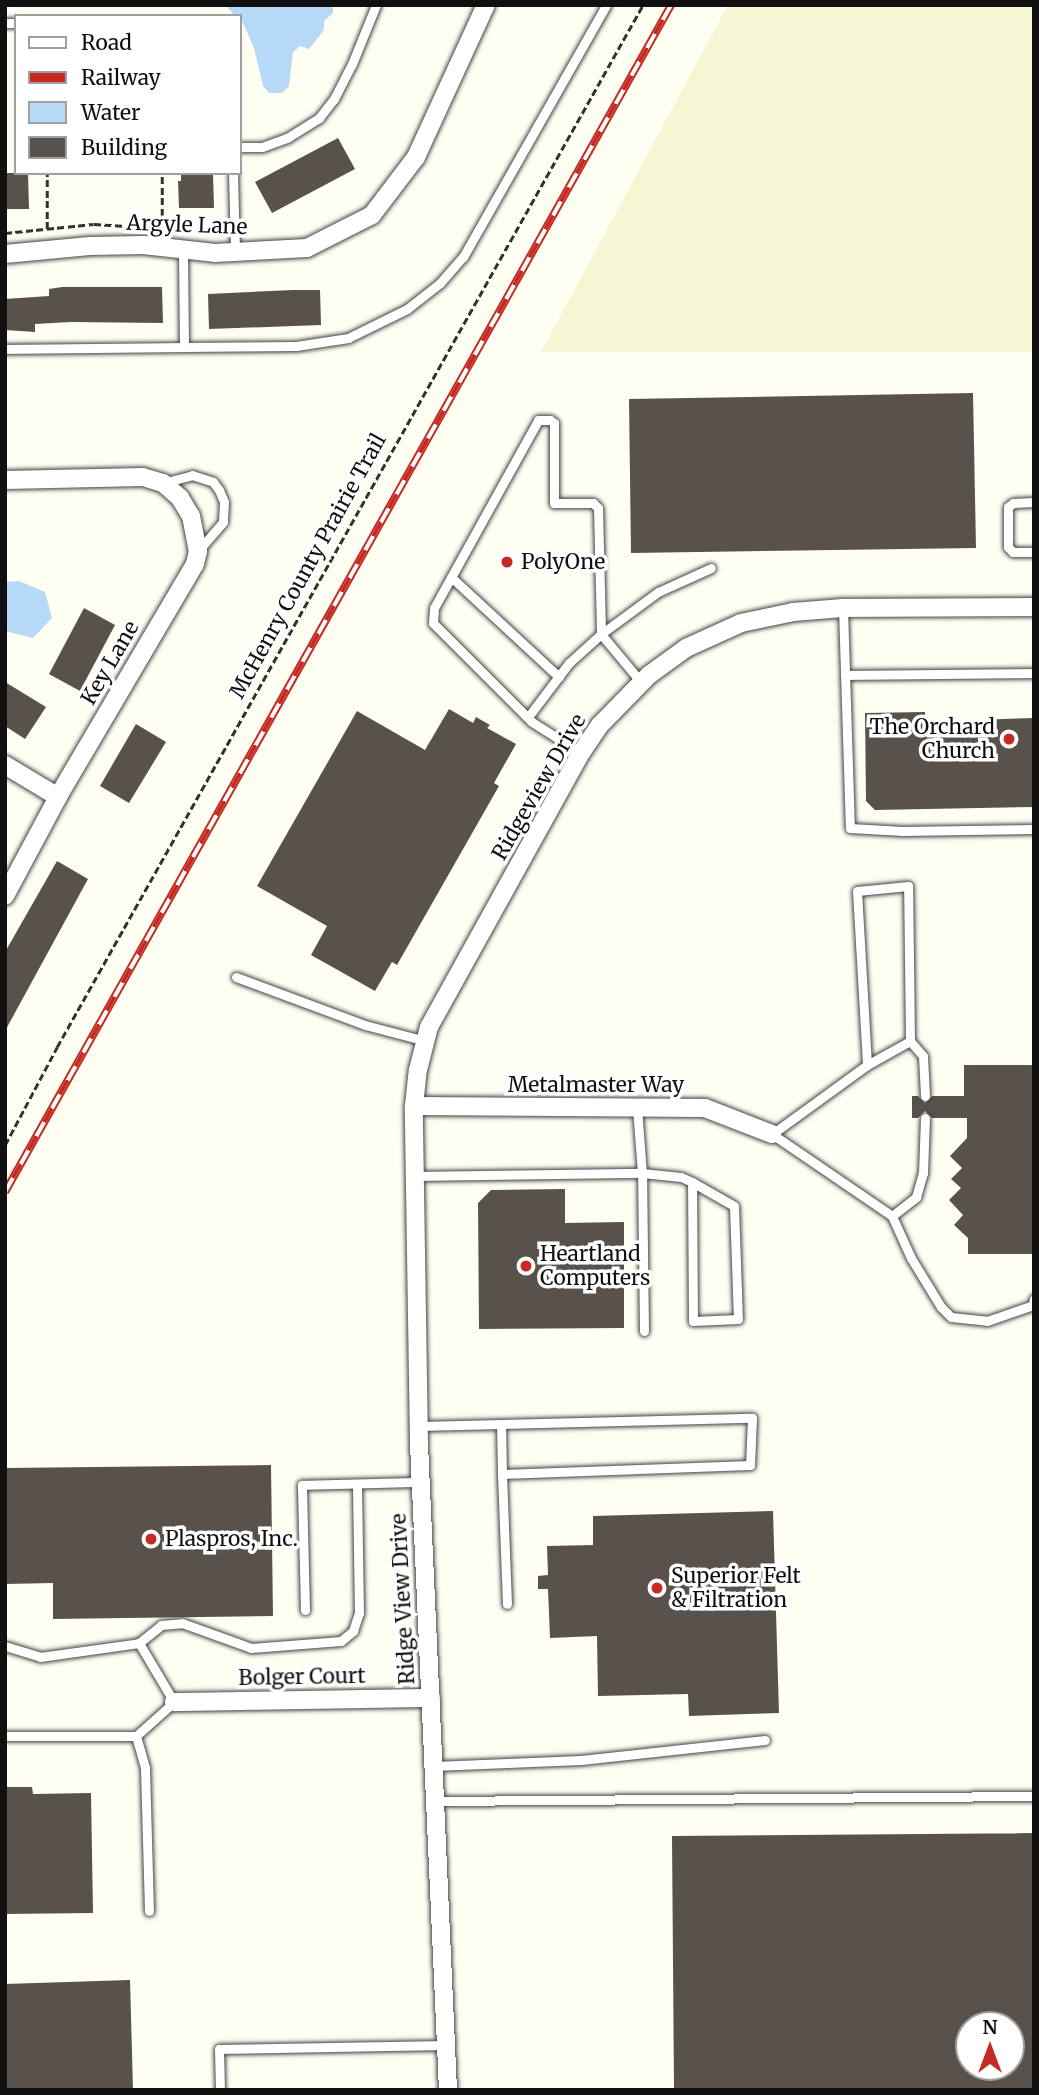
<!DOCTYPE html>
<style>
body{margin:0}
#map{position:relative;width:1039px;height:2095px;overflow:hidden;background:#fffef3;font-family:Merriweather,serif}
div>[style]{position:absolute}
.farmland>*{inset:0;background:#f6f6d2}
.water>*{inset:0;background:#b6d9f8}
.building>*{inset:0;background:#59524c}
.path>*{height:2.5px;margin-top:-1.25px;transform-origin:0;background:repeating-linear-gradient(90deg,#323232 0 7px,transparent 0 10.5px)}
.roads{filter:drop-shadow(0 0 2px #434343) drop-shadow(0 0 2px #434343)}
.lane>*{height:9px;margin:-4.5px;padding:0 4.5px;transform-origin:4.5px;border-radius:4.5px;background:#fff}
.street>*{height:18px;margin:-9px;padding:0 9px;transform-origin:9px;border-radius:9px;background:#fff}
.rail>*{height:8px;margin-top:-4px;transform-origin:0;background:repeating-linear-gradient(90deg,#fff 0 16px,#c52b23 0 32px);box-sizing:border-box;border-block:2px solid #c52b23}
.dots>*{width:19px;height:19px;translate:-50% -50%;box-sizing:border-box;border:4px solid #fff;border-radius:50%}
span{translate:-50% -50%;white-space:nowrap;text-align:center;line-height:1.15;-webkit-text-stroke:7px #fff;paint-order:stroke}
.street-label{font-size:21px;color:#101010}
.poi-label{font-size:21px;color:#101010}
.left{translate:0 -50%;text-align:left}
.right{translate:-100% -50%;text-align:right}
.frame{position:absolute;inset:0;border:7px solid #101010;pointer-events:none}
.legend{position:absolute;left:14px;top:14px;width:228px;height:161px;box-sizing:border-box;background:#fff;border:2px solid #9f9f9f;margin:0;padding:9px 12px;list-style:none;font-size:21px;color:#101010}
.legend li{display:flex;align-items:center;gap:14px;height:35px}
.legend b{width:35px;border:2px solid #9f9f9f}
.north{position:absolute;left:955px;top:2011px;width:70px;height:70px;box-sizing:border-box;background:#fff;border:2px solid #9f9f9f;border-radius:50%;rotate:0deg;font-size:19px;font-weight:700;line-height:28px;text-align:center;color:#101010}
.north::after{content:'';display:block;margin:auto;width:24px;height:32px;background:#c52b23;clip-path:polygon(50% 0,100% 100%,50% 72%,0 100%)}
</style>
<div id="map">
<div class="farmland">
<div style="clip-path:polygon(728px 5px,1034px 5px,1034px 352px,541px 352px)"></div>
</div>
<div class="water">
<div style="clip-path:polygon(225px 5px,333px 5px,333px 13px,324px 21px,324px 30px,309px 49px,300px 46px,293px 52px,289px 86px,282px 93px,269px 93px,263px 86px,254px 48px,240px 16px,235px 16px)"></div>
<div style="clip-path:polygon(19px 581px,45px 592px,52px 618px,33px 638px,5px 631px,5px 582px)"></div>
</div>
<div class="building">
<div style="clip-path:polygon(338px 138px,355px 169px,272px 213px,255px 182px)"></div>
<div style="clip-path:polygon(5px 173px,28px 173px,29px 209px,5px 209px)"></div>
<div style="clip-path:polygon(181px 173px,213px 173px,214px 208px,179px 208px,178px 181px,181px 181px)"></div>
<div style="clip-path:polygon(62px 287px,162px 287px,163px 323px,71px 322px,35px 324px,35px 332px,5px 330px,5px 299px,49px 296px,49px 289px)"></div>
<div style="clip-path:polygon(293px 290px,320px 290px,321px 325px,209px 329px,208px 294px)"></div>
<div style="clip-path:polygon(973px 393px,976px 548px,631px 553px,629px 399px)"></div>
<div style="clip-path:polygon(84px 608px,115px 625px,80px 691px,49px 674px)"></div>
<div style="clip-path:polygon(5px 682px,46px 707px,25px 739px,5px 726px)"></div>
<div style="clip-path:polygon(449px 709px,473px 723px,476px 717px,490px 725px,487px 728px,516px 744px,494px 783px,499px 786px,397px 965px,392px 962px,375px 991px,311px 955px,327px 926px,257px 886px,357px 711px,425px 750px)"></div>
<div style="clip-path:polygon(925px 712px,925px 730px,975px 730px,975px 720px,1034px 718px,1034px 807px,875px 810px,866px 801px,865px 713px)"></div>
<div style="clip-path:polygon(136px 724px,166px 742px,129px 803px,100px 786px)"></div>
<div style="clip-path:polygon(57px 861px,88px 879px,5px 1031px,5px 952px)"></div>
<div style="clip-path:polygon(964px 1065px,1034px 1065px,1034px 1254px,968px 1254px,968px 1238px,954px 1225px,963px 1215px,949px 1200px,961px 1188px,951px 1179px,962px 1168px,950px 1156px,967px 1138px,967px 1118px,932px 1118px,925px 1111px,918px 1118px,912px 1118px,912px 1096px,918px 1096px,925px 1103px,932px 1096px,964px 1096px)"></div>
<div style="clip-path:polygon(565px 1189px,565px 1223px,624px 1222px,624px 1328px,479px 1329px,478px 1203px,491px 1190px)"></div>
<div style="clip-path:polygon(271px 1465px,273px 1616px,53px 1619px,53px 1583px,5px 1584px,5px 1468px)"></div>
<div style="clip-path:polygon(773px 1511px,779px 1713px,689px 1716px,688px 1694px,598px 1696px,597px 1636px,550px 1638px,548px 1589px,538px 1589px,538px 1576px,548px 1575px,547px 1546px,593px 1545px,593px 1516px)"></div>
<div style="clip-path:polygon(5px 1787px,32px 1787px,33px 1794px,91px 1793px,93px 1913px,5px 1914px)"></div>
<div style="clip-path:polygon(evenodd,1034px 1833px,1034px 2090px,674px 2090px,672px 1836px,1034px 1833px,969px 2025px,1011px 2025px,1011px 2067px,969px 2067px,969px 2025px)"></div>
<div style="clip-path:polygon(130px 1980px,133px 2090px,5px 2090px,5px 1984px)"></div>
</div>
<div class="path">
<div style="left:162px;top:226px;width:53px;rotate:-90deg"></div>
<div style="left:47px;top:229px;width:56px;rotate:-90deg"></div>
<div style="left:5px;top:233px;width:89px;rotate:-5.8deg"></div>
<div style="left:94px;top:224px;width:128px;rotate:3.6deg"></div>
<div style="left:5px;top:1145px;width:111px;rotate:-62deg"></div>
<div style="left:57px;top:1047px;width:1195px;rotate:-60.65deg"></div>
</div>
<div class="roads">
<div class="lane">
<div style="left:5px;top:23px;width:11px"></div>
<div style="left:240px;top:147px;width:22px"></div>
<div style="left:262px;top:147px;width:27px;rotate:-20deg"></div>
<div style="left:287px;top:138px;width:38px;rotate:-32deg"></div>
<div style="left:319px;top:118px;width:24px;rotate:-52deg"></div>
<div style="left:334px;top:99px;width:39px;rotate:-63deg"></div>
<div style="left:352px;top:64px;width:64px;rotate:-67.9deg"></div>
<div style="left:233px;top:173px;width:79px;rotate:88.5deg"></div>
<div style="left:184px;top:347px;width:112px;rotate:-0.5deg"></div>
<div style="left:296px;top:346px;width:53px;rotate:-8.7deg"></div>
<div style="left:348px;top:338px;width:66px;rotate:-26.2deg"></div>
<div style="left:407px;top:309px;width:42px;rotate:-38.2deg"></div>
<div style="left:440px;top:283px;width:35px;rotate:-49deg"></div>
<div style="left:463px;top:257px;width:290px;rotate:-60.4deg"></div>
<div style="left:5px;top:349px;width:179px;rotate:-0.6deg"></div>
<div style="left:184px;top:347px;width:98px;rotate:-90.6deg"></div>
<div style="left:163px;top:483px;width:30px;rotate:-15deg"></div>
<div style="left:192px;top:475px;width:22px;rotate:18deg"></div>
<div style="left:213px;top:482px;width:10px;rotate:53deg"></div>
<div style="left:219px;top:490px;width:13px;rotate:67deg"></div>
<div style="left:224px;top:502px;width:20px;rotate:93deg"></div>
<div style="left:223px;top:522px;width:37px;rotate:131deg"></div>
<div style="left:1034px;top:502px;width:21px;rotate:177deg"></div>
<div style="left:1013px;top:503px;width:6px;rotate:141deg"></div>
<div style="left:1008px;top:507px;width:40px;rotate:90deg"></div>
<div style="left:1008px;top:547px;width:7px;rotate:45deg"></div>
<div style="left:1013px;top:552px;width:21px"></div>
<div style="left:451px;top:577px;width:147px;rotate:42.8deg"></div>
<div style="left:843px;top:608px;width:220px;rotate:88.2deg"></div>
<div style="left:850px;top:828px;width:53px;rotate:3.2deg"></div>
<div style="left:903px;top:831px;width:131px;rotate:-0.9deg"></div>
<div style="left:845px;top:675px;width:189px;rotate:-0.6deg"></div>
<div style="left:528px;top:717px;width:68px;rotate:-52.8deg"></div>
<div style="left:569px;top:663px;width:43px;rotate:-42.2deg"></div>
<div style="left:601px;top:634px;width:71px;rotate:-36.4deg"></div>
<div style="left:658px;top:592px;width:58px;rotate:-24.4deg"></div>
<div style="left:581px;top:753px;width:58px;rotate:-147.7deg"></div>
<div style="left:532px;top:722px;width:140px;rotate:-135deg"></div>
<div style="left:433px;top:623px;width:15px;rotate:-86deg"></div>
<div style="left:434px;top:608px;width:215px;rotate:-61deg"></div>
<div style="left:538px;top:420px;width:12px"></div>
<div style="left:550px;top:420px;width:5px;rotate:37deg"></div>
<div style="left:554px;top:423px;width:80px;rotate:90deg"></div>
<div style="left:554px;top:503px;width:39px"></div>
<div style="left:593px;top:503px;width:7px;rotate:45deg"></div>
<div style="left:598px;top:508px;width:126px;rotate:88.6deg"></div>
<div style="left:601px;top:634px;width:62px;rotate:50.2deg"></div>
<div style="left:236px;top:977px;width:138px;rotate:20.4deg"></div>
<div style="left:365px;top:1025px;width:63px;rotate:14.7deg"></div>
<div style="left:910px;top:1041px;width:20px;rotate:49deg"></div>
<div style="left:923px;top:1056px;width:40px;rotate:87.1deg"></div>
<div style="left:867px;top:1065px;width:49px;rotate:-29.2deg"></div>
<div style="left:910px;top:1041px;width:155px;rotate:-90.7deg"></div>
<div style="left:908px;top:886px;width:51px;rotate:174.4deg"></div>
<div style="left:857px;top:891px;width:174px;rotate:86.7deg"></div>
<div style="left:867px;top:1065px;width:117px;rotate:144deg"></div>
<div style="left:772px;top:1134px;width:145px;rotate:34.3deg"></div>
<div style="left:892px;top:1216px;width:31px;rotate:-38deg"></div>
<div style="left:916px;top:1197px;width:25px;rotate:-74deg"></div>
<div style="left:923px;top:1173px;width:55px;rotate:-87.9deg"></div>
<div style="left:417px;top:1176px;width:225px;rotate:-0.8deg"></div>
<div style="left:642px;top:1173px;width:65px;rotate:-94.4deg"></div>
<div style="left:892px;top:1216px;width:46px;rotate:65.7deg"></div>
<div style="left:911px;top:1258px;width:57px;rotate:58.5deg"></div>
<div style="left:941px;top:1307px;width:14px;rotate:45deg"></div>
<div style="left:951px;top:1317px;width:36px;rotate:6deg"></div>
<div style="left:987px;top:1321px;width:49px;rotate:-19.2deg"></div>
<div style="left:1033px;top:1305px;width:6px;rotate:-81deg"></div>
<div style="left:644px;top:1331px;width:158px;rotate:-90.7deg"></div>
<div style="left:642px;top:1173px;width:39px;rotate:6deg"></div>
<div style="left:681px;top:1177px;width:12px;rotate:24deg"></div>
<div style="left:692px;top:1182px;width:48px;rotate:29.7deg"></div>
<div style="left:734px;top:1206px;width:113px;rotate:88deg"></div>
<div style="left:738px;top:1319px;width:45px;rotate:177.5deg"></div>
<div style="left:693px;top:1321px;width:139px;rotate:-90.4deg"></div>
<div style="left:419px;top:1426px;width:82px;rotate:-1.4deg"></div>
<div style="left:501px;top:1424px;width:251px;rotate:-1.4deg"></div>
<div style="left:752px;top:1418px;width:47px;rotate:92.4deg"></div>
<div style="left:750px;top:1465px;width:248px;rotate:177.9deg"></div>
<div style="left:502px;top:1474px;width:50px;rotate:-91.1deg"></div>
<div style="left:502px;top:1474px;width:130px;rotate:87.8deg"></div>
<div style="left:305px;top:1610px;width:125px;rotate:-91.4deg"></div>
<div style="left:302px;top:1485px;width:118px;rotate:-1.5deg"></div>
<div style="left:5px;top:1646px;width:37px;rotate:17deg"></div>
<div style="left:40px;top:1657px;width:100px;rotate:-8deg"></div>
<div style="left:139px;top:1643px;width:28px;rotate:-39deg"></div>
<div style="left:161px;top:1625px;width:21px;rotate:-5deg"></div>
<div style="left:182px;top:1623px;width:73px;rotate:19.9deg"></div>
<div style="left:251px;top:1648px;width:90px;rotate:-4.4deg"></div>
<div style="left:341px;top:1641px;width:16px;rotate:-40deg"></div>
<div style="left:353px;top:1631px;width:19px;rotate:-72deg"></div>
<div style="left:359px;top:1613px;width:128px;rotate:-90.9deg"></div>
<div style="left:5px;top:1736px;width:131px"></div>
<div style="left:136px;top:1736px;width:51px;rotate:-41.8deg"></div>
<div style="left:174px;top:1702px;width:69px;rotate:-120.7deg"></div>
<div style="left:136px;top:1736px;width:33px;rotate:74deg"></div>
<div style="left:145px;top:1768px;width:143px;rotate:88.4deg"></div>
<div style="left:434px;top:1766px;width:147px;rotate:-2.3deg"></div>
<div style="left:581px;top:1760px;width:185px;rotate:-6.2deg"></div>
<div style="left:436px;top:1801px;width:598px;rotate:-0.48deg"></div>
<div style="left:220px;top:2090px;width:41px;rotate:-91.4deg"></div>
<div style="left:219px;top:2049px;width:227px;rotate:-1deg"></div>
</div>
<div class="street">
<div style="left:5px;top:254px;width:85px;rotate:-5.4deg"></div>
<div style="left:90px;top:246px;width:53px;rotate:-1.1deg"></div>
<div style="left:143px;top:245px;width:72px;rotate:6.3deg"></div>
<div style="left:215px;top:253px;width:92px;rotate:-3.1deg"></div>
<div style="left:307px;top:248px;width:73px;rotate:-26.9deg"></div>
<div style="left:372px;top:215px;width:73px;rotate:-52.8deg"></div>
<div style="left:416px;top:157px;width:167px;rotate:-65.3deg"></div>
<div style="left:5px;top:480px;width:138px;rotate:-1.2deg"></div>
<div style="left:143px;top:477px;width:21px;rotate:17deg"></div>
<div style="left:163px;top:483px;width:23px;rotate:41deg"></div>
<div style="left:180px;top:498px;width:21px;rotate:59deg"></div>
<div style="left:191px;top:516px;width:36px;rotate:79deg"></div>
<div style="left:198px;top:551px;width:13px;rotate:103deg"></div>
<div style="left:195px;top:564px;width:270px;rotate:120.5deg"></div>
<div style="left:58px;top:797px;width:112px;rotate:118.2deg"></div>
<div style="left:5px;top:765px;width:62px;rotate:31.1deg"></div>
<div style="left:414px;top:1106px;width:291px;rotate:0.4deg"></div>
<div style="left:705px;top:1108px;width:72px;rotate:21.2deg"></div>
<div style="left:174px;top:1702px;width:257px;rotate:-0.9deg"></div>
<div style="left:448px;top:2090px;width:648px;rotate:-92.57deg"></div>
<div style="left:419px;top:1443px;width:337px;rotate:-90.9deg"></div>
<div style="left:414px;top:1106px;width:36px;rotate:-84deg"></div>
<div style="left:418px;top:1070px;width:44px;rotate:-75.7deg"></div>
<div style="left:429px;top:1027px;width:313px;rotate:-61deg"></div>
<div style="left:581px;top:753px;width:34px;rotate:-56deg"></div>
<div style="left:600px;top:725px;width:70px;rotate:-45.6deg"></div>
<div style="left:649px;top:675px;width:46px;rotate:-36.1deg"></div>
<div style="left:686px;top:648px;width:60px;rotate:-24.4deg"></div>
<div style="left:741px;top:623px;width:53px;rotate:-11.9deg"></div>
<div style="left:793px;top:612px;width:50px;rotate:-4.6deg"></div>
<div style="left:843px;top:608px;width:191px;rotate:-0.3deg"></div>
</div>
</div>
<div class="rail">
<div style="left:5px;top:1192px;width:1361px;rotate:-60.7deg"></div>
</div>
<div class="dots">
<div style="left:507px;top:562px;background:#c52b23"></div>
<div style="left:1009px;top:739px;background:#c52b23"></div>
<div style="left:526px;top:1266px;background:#c52b23"></div>
<div style="left:151px;top:1539px;background:#c52b23"></div>
<div style="left:657px;top:1588px;background:#c52b23"></div>
</div>
<div class="street-label">
<span style="left:187px;top:225px;rotate:2deg">Argyle Lane</span>
<span style="left:308px;top:566px;rotate:-61deg">McHenry County Prairie Trail</span>
<span style="left:110px;top:663px;rotate:-60deg">Key Lane</span>
<span style="left:539px;top:787px;rotate:-60deg">Ridgeview Drive</span>
<span style="left:596px;top:1085px">Metalmaster Way</span>
<span style="left:403px;top:1599px;rotate:-93deg">Ridge View Drive</span>
<span style="left:302px;top:1677px;rotate:-1deg">Bolger Court</span>
</div>
<div class="poi-label">
<span class="left" style="left:521px;top:562px">PolyOne</span>
<span class="right" style="left:995px;top:739px">The Orchard<br>Church</span>
<span class="left" style="left:540px;top:1266px">Heartland<br>Computers</span>
<span class="left" style="left:165px;top:1539px">Plaspros, Inc.</span>
<span class="left" style="left:671px;top:1588px">Superior Felt<br>&amp; Filtration</span>
</div>
<div class="frame"></div>
<ul class="legend">
<li><b style="height:9px;background:#fff"></b>Road</li>
<li><b style="height:9px;background:#c52b23"></b>Railway</li>
<li><b style="height:19px;background:#b6d9f8"></b>Water</li>
<li><b style="height:19px;background:#59524c"></b>Building</li>
</ul>
<div class="north">N</div>
</div>
